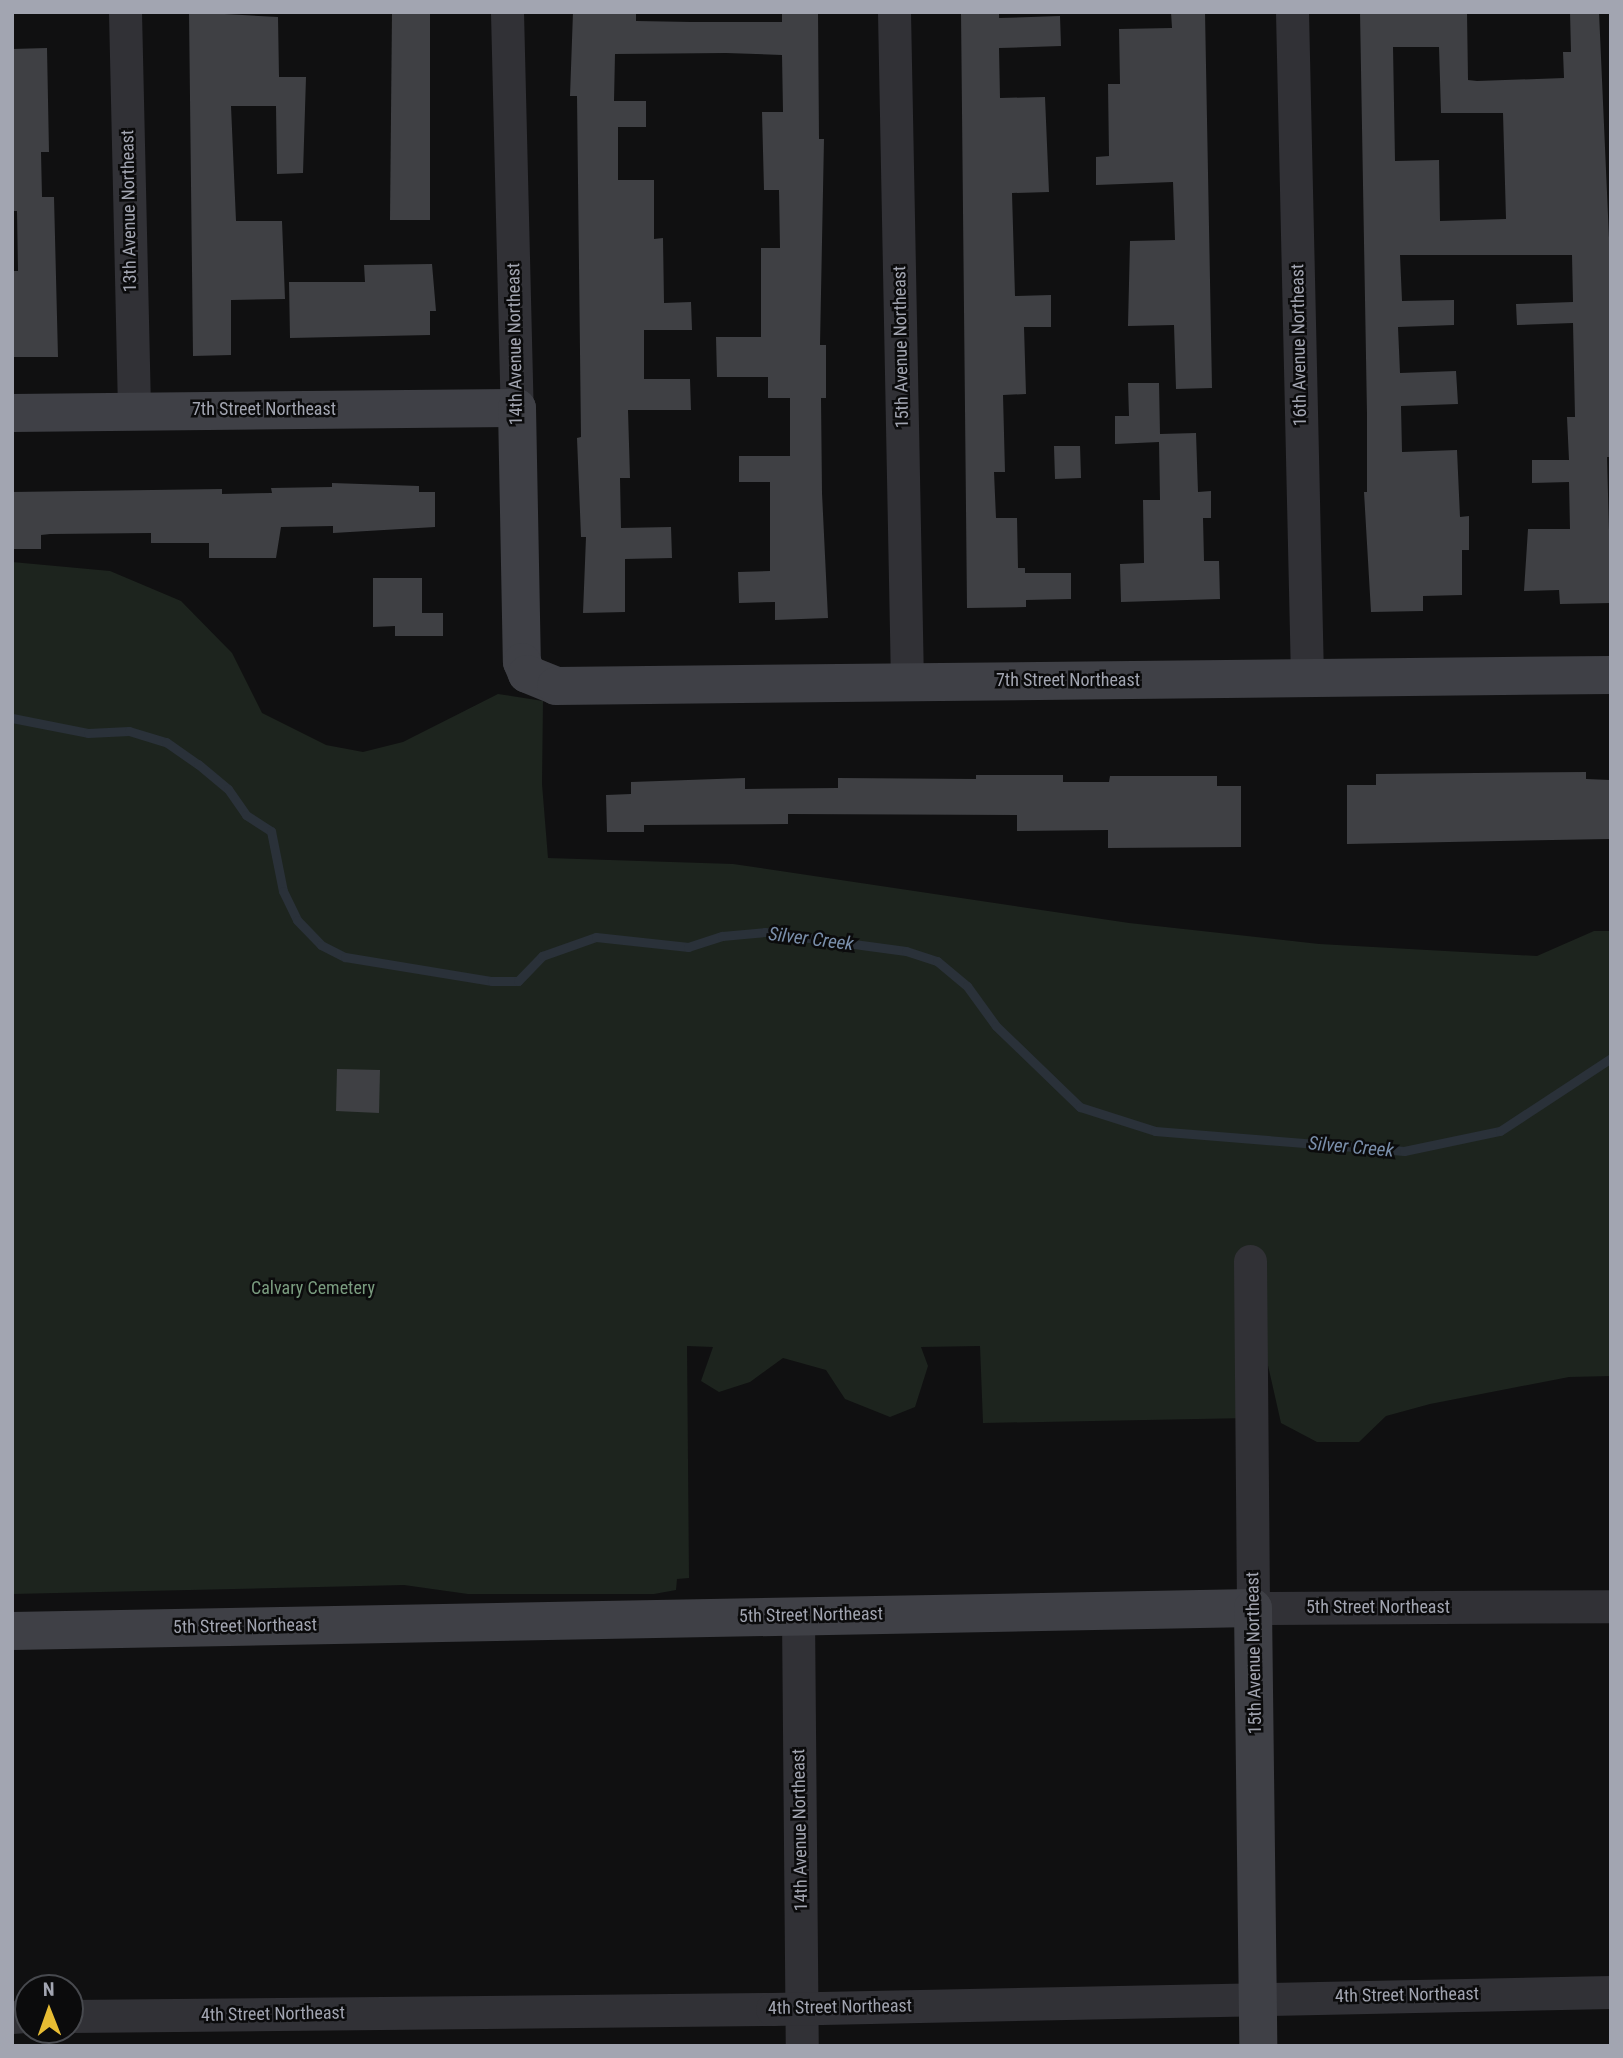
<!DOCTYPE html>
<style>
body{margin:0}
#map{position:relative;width:1623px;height:2058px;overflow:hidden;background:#101011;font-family:"Roboto Condensed",sans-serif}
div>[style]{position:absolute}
.green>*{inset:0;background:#1d241e}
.stream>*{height:9px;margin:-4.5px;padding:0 4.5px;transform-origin:4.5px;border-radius:4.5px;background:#2a3139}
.building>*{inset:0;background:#3f4044}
.street>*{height:33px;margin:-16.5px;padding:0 16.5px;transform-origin:16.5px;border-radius:16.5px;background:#313136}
.secondary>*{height:38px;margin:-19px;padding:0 19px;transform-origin:19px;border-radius:19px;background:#3f4046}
span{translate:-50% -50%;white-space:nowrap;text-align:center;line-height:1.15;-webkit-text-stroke:5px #0b0b0c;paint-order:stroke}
.street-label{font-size:18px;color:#a2a5b1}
.park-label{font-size:18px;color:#7a9c7f}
.water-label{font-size:19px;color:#7a8fab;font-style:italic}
.frame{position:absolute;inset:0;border:14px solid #a2a5b1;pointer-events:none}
.north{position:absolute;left:14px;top:1974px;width:70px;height:70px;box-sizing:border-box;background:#0b0b0c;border:2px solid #47494e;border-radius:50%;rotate:359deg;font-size:19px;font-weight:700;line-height:28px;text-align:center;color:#a2a5b1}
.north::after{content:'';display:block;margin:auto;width:24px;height:32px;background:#e7bc33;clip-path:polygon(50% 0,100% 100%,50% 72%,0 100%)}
</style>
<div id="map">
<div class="green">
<div style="clip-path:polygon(12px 562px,110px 571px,181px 601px,232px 653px,262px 713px,326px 745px,363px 752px,403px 742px,498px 694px,543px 701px,542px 784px,548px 858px,733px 864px,1129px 923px,1319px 944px,1537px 956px,1594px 931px,1611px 931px,1611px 1376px,1569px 1377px,1430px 1404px,1386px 1416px,1359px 1442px,1317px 1442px,1281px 1423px,1267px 1361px,1251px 1340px,1249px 1418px,983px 1423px,980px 1346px,921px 1347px,928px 1366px,915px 1407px,890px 1417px,845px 1399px,826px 1370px,783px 1358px,750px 1382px,719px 1392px,701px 1381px,713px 1347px,687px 1346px,689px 1578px,677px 1579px,676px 1590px,654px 1594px,468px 1594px,404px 1585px,12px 1594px)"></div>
</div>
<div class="stream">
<div style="left:12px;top:718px;width:77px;rotate:11.2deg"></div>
<div style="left:88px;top:733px;width:41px;rotate:-2.8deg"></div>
<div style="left:129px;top:731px;width:39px;rotate:17deg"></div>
<div style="left:166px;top:742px;width:39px;rotate:35deg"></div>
<div style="left:198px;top:764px;width:39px;rotate:40deg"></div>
<div style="left:228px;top:789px;width:32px;rotate:55deg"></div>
<div style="left:246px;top:815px;width:30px;rotate:33deg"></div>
<div style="left:271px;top:831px;width:61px;rotate:78.7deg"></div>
<div style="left:283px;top:891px;width:32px;rotate:64deg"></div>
<div style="left:297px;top:920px;width:35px;rotate:46deg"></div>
<div style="left:321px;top:945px;width:27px;rotate:27deg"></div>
<div style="left:345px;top:957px;width:149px;rotate:9.3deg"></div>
<div style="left:492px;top:981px;width:26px"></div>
<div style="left:518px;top:981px;width:35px;rotate:-46deg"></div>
<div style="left:542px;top:956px;width:57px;rotate:-19.4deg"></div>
<div style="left:596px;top:937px;width:93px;rotate:6.2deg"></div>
<div style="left:688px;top:947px;width:36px;rotate:-18deg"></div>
<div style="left:722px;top:936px;width:43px;rotate:-5.3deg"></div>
<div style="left:765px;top:932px;width:142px;rotate:7.7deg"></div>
<div style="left:906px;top:951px;width:33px;rotate:18deg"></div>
<div style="left:937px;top:961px;width:39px;rotate:40deg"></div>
<div style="left:967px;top:986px;width:49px;rotate:54.1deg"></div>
<div style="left:996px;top:1026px;width:117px;rotate:44deg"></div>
<div style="left:1080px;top:1107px;width:79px;rotate:17.7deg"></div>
<div style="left:1155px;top:1131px;width:250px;rotate:4.6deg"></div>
<div style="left:1404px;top:1151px;width:98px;rotate:-11.8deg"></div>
<div style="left:1500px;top:1131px;width:133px;rotate:-33.3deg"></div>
</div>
<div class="building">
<div style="clip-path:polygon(189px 12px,278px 17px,279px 77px,306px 77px,303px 173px,277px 174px,276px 106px,231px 106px,236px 221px,282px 221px,285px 299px,231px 300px,231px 355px,193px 356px)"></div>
<div style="clip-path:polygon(392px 12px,430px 12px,430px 220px,390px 220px)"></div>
<div style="clip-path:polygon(573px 12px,636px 12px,636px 21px,691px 22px,782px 22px,782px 12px,818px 12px,819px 139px,824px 139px,820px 345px,826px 345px,826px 398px,821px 398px,822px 493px,828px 618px,775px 620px,775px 602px,739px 603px,738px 572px,770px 571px,770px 482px,739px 482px,739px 456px,790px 456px,790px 398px,768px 398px,768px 377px,717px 377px,716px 337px,761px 337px,761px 248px,780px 248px,779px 190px,764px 190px,762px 112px,783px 112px,782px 55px,726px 53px,615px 54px,614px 101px,646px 101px,646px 127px,618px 127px,618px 180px,654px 180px,654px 239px,663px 238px,664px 303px,691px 302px,692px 330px,644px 330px,644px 379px,690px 379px,691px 410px,628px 410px,630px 478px,620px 478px,621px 528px,671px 527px,672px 558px,625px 559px,625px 612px,583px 613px,586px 537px,581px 537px,577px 438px,581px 437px,577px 96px,570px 96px)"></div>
<div style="clip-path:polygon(961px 12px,999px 12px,999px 18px,1060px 16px,1061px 46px,999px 48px,1000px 98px,1045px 97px,1049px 192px,1012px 193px,1015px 296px,1051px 295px,1051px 327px,1024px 327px,1026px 394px,1003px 395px,1005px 472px,994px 472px,996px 518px,1017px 518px,1018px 568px,1025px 568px,1025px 573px,1071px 573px,1071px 599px,1026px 600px,1026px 607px,967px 608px)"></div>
<div style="clip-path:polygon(1171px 12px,1205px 12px,1212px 388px,1176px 389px,1174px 325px,1128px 326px,1130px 241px,1175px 240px,1173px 182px,1096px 185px,1096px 157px,1109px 156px,1108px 84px,1120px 84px,1119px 29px,1172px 28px)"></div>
<div style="clip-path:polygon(evenodd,1360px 12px,1467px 12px,1468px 80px,1477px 81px,1564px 78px,1563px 52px,1571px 52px,1570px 12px,1599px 12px,1609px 238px,1611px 457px,1607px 457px,1611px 603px,1560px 604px,1559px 590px,1524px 591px,1528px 529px,1570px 529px,1569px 482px,1532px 483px,1532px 460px,1569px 460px,1567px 417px,1575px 417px,1573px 323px,1517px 325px,1516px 304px,1573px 302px,1572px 255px,1400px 255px,1402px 301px,1454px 300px,1454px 325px,1398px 327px,1400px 373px,1456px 371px,1458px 404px,1401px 406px,1402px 452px,1457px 450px,1460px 517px,1469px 516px,1469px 550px,1462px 550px,1462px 595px,1423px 596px,1423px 611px,1371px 612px,1364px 492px,1367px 492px,1367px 414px,1360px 12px,1393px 47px,1439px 47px,1441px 113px,1503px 113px,1506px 219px,1440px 221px,1439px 160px,1395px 161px,1393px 47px)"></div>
<div style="clip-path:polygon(47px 48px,49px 152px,41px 152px,42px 197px,54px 197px,58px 357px,12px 357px,12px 271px,18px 271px,17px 211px,12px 211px,12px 49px)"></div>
<div style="clip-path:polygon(432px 264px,436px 311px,430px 311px,430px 335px,290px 338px,289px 282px,365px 282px,364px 265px)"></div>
<div style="clip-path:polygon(1128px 383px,1159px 383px,1160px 434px,1196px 433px,1198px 492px,1211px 491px,1211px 518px,1203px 518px,1204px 561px,1219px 561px,1220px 599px,1121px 602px,1120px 564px,1144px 563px,1143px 500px,1160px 500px,1159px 442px,1115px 444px,1115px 416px,1129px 416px)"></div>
<div style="clip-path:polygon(1054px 446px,1080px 446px,1081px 478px,1055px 479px)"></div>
<div style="clip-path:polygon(332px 483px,419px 486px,419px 492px,435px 492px,435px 527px,333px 533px,333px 526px,281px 527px,276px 558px,209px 558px,209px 543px,151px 543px,151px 533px,50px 534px,41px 535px,41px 549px,12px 549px,12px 492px,222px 489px,222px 494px,272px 493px,271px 488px,332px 487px)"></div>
<div style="clip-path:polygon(373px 578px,422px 578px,422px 613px,443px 613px,443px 636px,395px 636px,395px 626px,373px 627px)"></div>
<div style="clip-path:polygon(1586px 772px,1586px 779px,1610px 780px,1609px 839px,1347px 844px,1347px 785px,1376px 785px,1376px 774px)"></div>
<div style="clip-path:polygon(976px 775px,1063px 775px,1063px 782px,1109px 782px,1110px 776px,1217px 776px,1217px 786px,1241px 786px,1241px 847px,1108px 848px,1108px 830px,1017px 831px,1017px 815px,788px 814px,788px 824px,644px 825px,644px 832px,607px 832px,606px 795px,631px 794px,631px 782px,745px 778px,745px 789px,838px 788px,838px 778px,976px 779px)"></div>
<div style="clip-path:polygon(337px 1069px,380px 1070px,379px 1113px,336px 1111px)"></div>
</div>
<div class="street">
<div style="left:125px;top:12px;width:398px;rotate:88.7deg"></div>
<div style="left:507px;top:12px;width:396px;rotate:88.6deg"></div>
<div style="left:894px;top:12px;width:669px;rotate:88.89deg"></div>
<div style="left:1292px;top:12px;width:666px;rotate:88.71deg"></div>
<div style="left:1250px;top:1261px;width:347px;rotate:89.5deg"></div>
<div style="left:1253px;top:1608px;width:358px;rotate:-0.3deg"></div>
<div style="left:798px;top:1615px;width:431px;rotate:89.5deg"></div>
<div style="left:70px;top:2016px;width:702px;rotate:-0.57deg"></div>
<div style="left:772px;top:2009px;width:839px;rotate:-1.16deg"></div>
<div style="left:12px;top:2017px;width:16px;rotate:-4deg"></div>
</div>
<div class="secondary">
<div style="left:12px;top:413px;width:505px;rotate:-0.57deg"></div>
<div style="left:517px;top:408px;width:254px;rotate:88.9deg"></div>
<div style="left:522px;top:662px;width:13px;rotate:67deg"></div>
<div style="left:527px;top:674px;width:31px;rotate:22deg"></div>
<div style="left:556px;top:686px;width:1055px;rotate:-0.6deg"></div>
<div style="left:12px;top:1631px;width:1241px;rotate:-1.06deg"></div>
<div style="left:1253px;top:1608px;width:438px;rotate:89.3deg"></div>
</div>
<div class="street-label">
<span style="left:129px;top:211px;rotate:-91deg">13th Avenue Northeast</span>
<span style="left:515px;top:344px;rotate:-91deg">14th Avenue Northeast</span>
<span style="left:1299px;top:345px;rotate:-91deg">16th Avenue Northeast</span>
<span style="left:901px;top:347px;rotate:-91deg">15th Avenue Northeast</span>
<span style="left:264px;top:409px">7th Street Northeast</span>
<span style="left:1068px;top:680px">7th Street Northeast</span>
<span style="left:1378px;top:1607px">5th Street Northeast</span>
<span style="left:811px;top:1615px;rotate:-1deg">5th Street Northeast</span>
<span style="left:245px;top:1626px;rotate:-1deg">5th Street Northeast</span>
<span style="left:1254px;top:1653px;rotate:-91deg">15th Avenue Northeast</span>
<span style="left:800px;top:1830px;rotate:-91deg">14th Avenue Northeast</span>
<span style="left:1407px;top:1995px;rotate:-1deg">4th Street Northeast</span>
<span style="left:840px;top:2007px;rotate:-1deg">4th Street Northeast</span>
<span style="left:273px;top:2014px;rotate:-1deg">4th Street Northeast</span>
</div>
<div class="park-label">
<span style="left:313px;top:1288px">Calvary Cemetery</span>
</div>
<div class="water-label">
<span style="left:811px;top:939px;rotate:7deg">Silver Creek</span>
<span style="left:1351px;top:1147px;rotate:5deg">Silver Creek</span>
</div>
<div class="frame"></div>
<div class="north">N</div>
</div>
